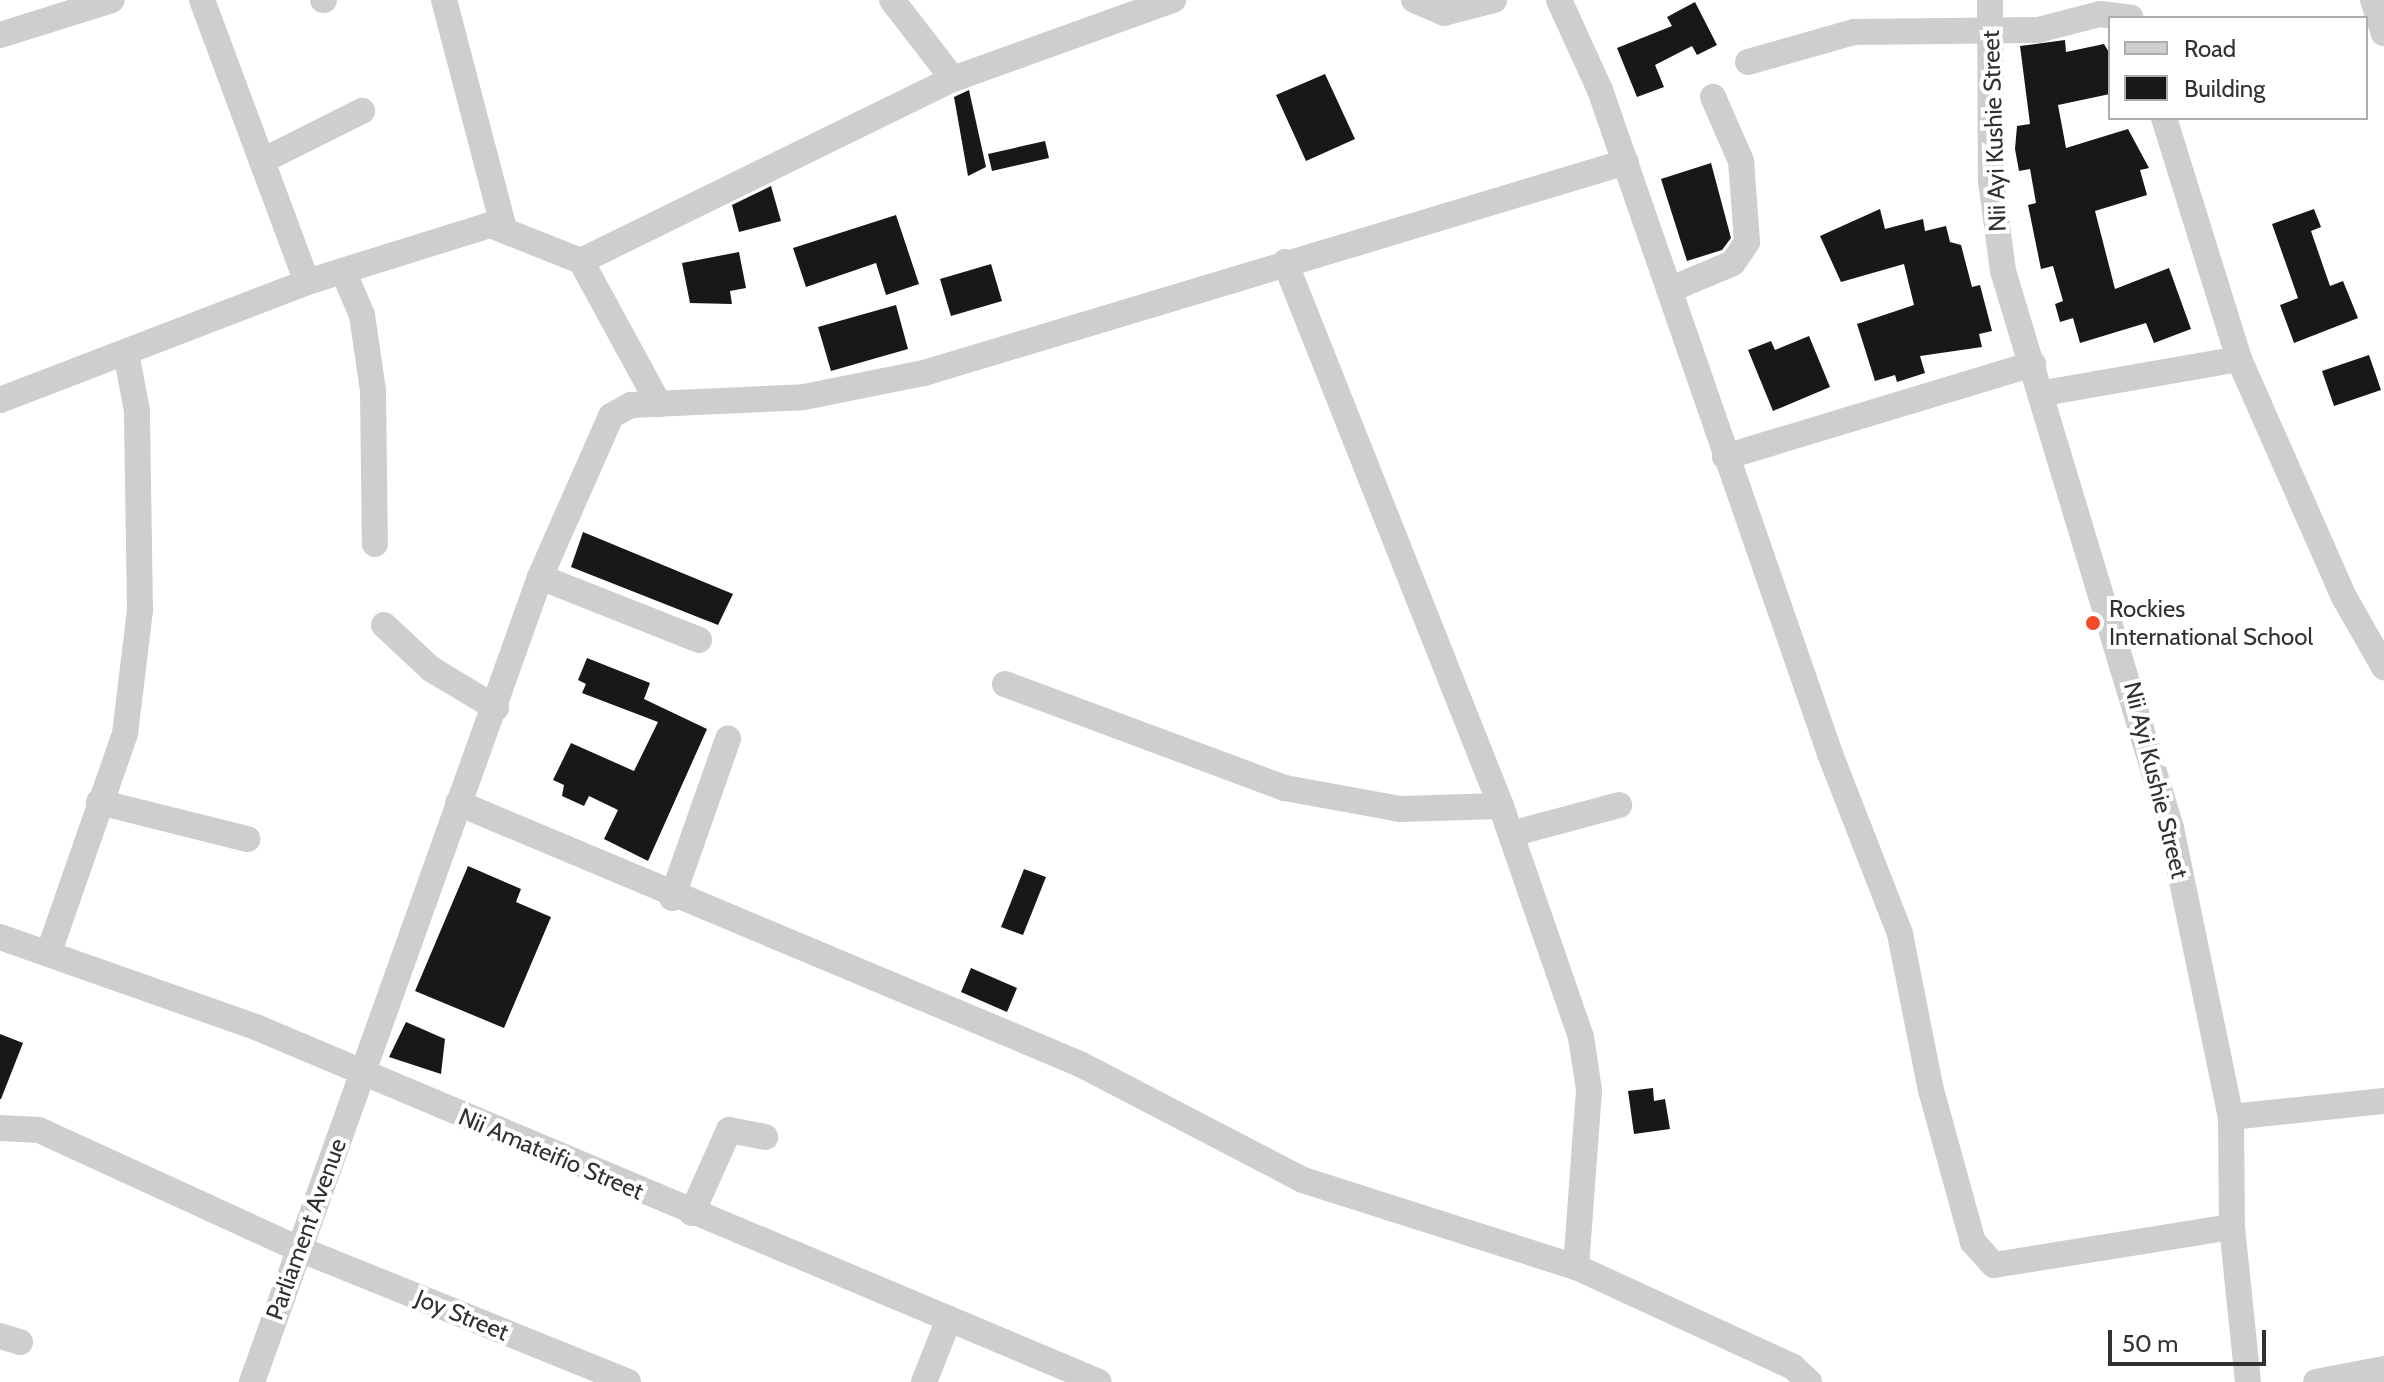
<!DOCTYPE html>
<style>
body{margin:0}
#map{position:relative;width:2384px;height:1382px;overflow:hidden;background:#fff;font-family:Cabin,sans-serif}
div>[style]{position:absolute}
.building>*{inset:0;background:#181818}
.minor>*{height:26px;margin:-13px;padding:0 13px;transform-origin:13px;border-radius:13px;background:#cecece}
.dots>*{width:22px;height:22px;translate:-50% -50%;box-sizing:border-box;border:4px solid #fff;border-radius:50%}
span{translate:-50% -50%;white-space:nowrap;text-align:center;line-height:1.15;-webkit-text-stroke:8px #fff;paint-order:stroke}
.street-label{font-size:24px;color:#313131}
.poi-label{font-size:24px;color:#313131}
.left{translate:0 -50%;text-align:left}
.legend{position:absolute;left:2108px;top:16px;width:260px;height:104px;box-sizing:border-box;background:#fff;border:2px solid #adadad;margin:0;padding:10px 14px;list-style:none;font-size:24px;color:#313131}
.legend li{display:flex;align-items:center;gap:16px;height:40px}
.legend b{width:40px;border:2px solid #adadad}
.scale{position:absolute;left:2108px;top:1330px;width:158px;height:36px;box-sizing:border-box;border:4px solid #313131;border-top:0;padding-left:10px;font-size:24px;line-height:28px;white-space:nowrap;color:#313131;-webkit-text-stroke:6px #fff;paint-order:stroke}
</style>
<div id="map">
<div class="building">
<div style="clip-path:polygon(1695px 2px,1717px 45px,1697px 55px,1692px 46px,1655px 65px,1664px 87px,1637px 97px,1617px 48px,1672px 26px,1667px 17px)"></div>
<div style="clip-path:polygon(2065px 40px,2066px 52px,2104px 44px,2110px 54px,2110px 94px,2058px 105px,2066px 148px,2128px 129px,2149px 168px,2140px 170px,2147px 195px,2095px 211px,2115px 289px,2169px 268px,2191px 329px,2154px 343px,2146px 323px,2080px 343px,2073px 318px,2060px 322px,2055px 304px,2063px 301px,2053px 266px,2041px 269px,2028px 205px,2036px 203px,2030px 169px,2019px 171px,2015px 149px,2017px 126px,2030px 124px,2020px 46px)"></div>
<div style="clip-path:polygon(1325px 74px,1355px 139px,1306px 161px,1276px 95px)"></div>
<div style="clip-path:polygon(969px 90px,986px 167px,968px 176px,954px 97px)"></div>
<div style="clip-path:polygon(1045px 141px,1049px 158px,992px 171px,988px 154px)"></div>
<div style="clip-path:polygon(1711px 163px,1731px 238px,1722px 250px,1687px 261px,1661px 179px)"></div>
<div style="clip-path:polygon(771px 186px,781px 221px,739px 232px,732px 205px)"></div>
<div style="clip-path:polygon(1880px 209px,1885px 229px,1923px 219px,1925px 231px,1946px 226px,1950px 242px,1961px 245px,1972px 287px,1980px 285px,1992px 331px,1979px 334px,1982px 347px,1920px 356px,1925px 373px,1897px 382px,1895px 375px,1875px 381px,1857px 324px,1914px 305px,1904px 264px,1841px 282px,1820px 236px)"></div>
<div style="clip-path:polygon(2314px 209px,2321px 227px,2311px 231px,2330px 286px,2343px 281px,2358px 318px,2294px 343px,2280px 305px,2298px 298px,2272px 224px)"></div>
<div style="clip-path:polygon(896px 215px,919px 284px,886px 295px,876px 263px,806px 287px,793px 248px)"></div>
<div style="clip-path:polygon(739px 252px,746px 288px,730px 291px,732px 304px,690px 303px,682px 263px)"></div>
<div style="clip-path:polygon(991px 264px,1002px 301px,951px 316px,940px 279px)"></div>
<div style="clip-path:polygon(896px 305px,908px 349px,831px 371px,818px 327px)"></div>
<div style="clip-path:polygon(1809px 336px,1830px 387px,1773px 411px,1748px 350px,1771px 341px,1775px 350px)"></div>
<div style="clip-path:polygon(2369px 355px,2381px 390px,2334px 406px,2322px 371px)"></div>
<div style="clip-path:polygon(583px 532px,733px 594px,718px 625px,571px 567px)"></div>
<div style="clip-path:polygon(587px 658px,650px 683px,644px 699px,707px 729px,648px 861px,604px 839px,618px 810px,589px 796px,584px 806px,562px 796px,564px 785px,553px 780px,571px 743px,634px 771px,658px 722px,582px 693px,586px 684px,578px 680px)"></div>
<div style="clip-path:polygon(468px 866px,521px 889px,516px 902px,551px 917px,504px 1028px,415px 991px)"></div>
<div style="clip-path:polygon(1024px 869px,1046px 877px,1023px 935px,1001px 927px)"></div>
<div style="clip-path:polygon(971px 968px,1017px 988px,1007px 1012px,961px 992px)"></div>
<div style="clip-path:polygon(406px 1022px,445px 1039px,441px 1074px,389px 1057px)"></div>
<div style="clip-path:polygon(0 1034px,23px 1043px,1px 1099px,0 1099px)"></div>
<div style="clip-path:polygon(1653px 1088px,1654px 1101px,1665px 1099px,1670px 1129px,1634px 1134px,1628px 1091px)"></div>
</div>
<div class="minor">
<div style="left:202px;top:0;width:301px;rotate:69.6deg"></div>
<div style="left:323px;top:0;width:1px"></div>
<div style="left:444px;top:0;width:236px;rotate:75.3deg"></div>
<div style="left:892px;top:0;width:100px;rotate:52.3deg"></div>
<div style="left:1414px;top:0;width:33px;rotate:23deg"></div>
<div style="left:1444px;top:13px;width:52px;rotate:-14.6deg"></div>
<div style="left:1559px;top:0;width:99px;rotate:65.5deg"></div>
<div style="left:1600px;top:90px;width:703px;rotate:70.89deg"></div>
<div style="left:1830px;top:754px;width:193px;rotate:68.7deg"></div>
<div style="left:1900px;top:934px;width:159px;rotate:78.8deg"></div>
<div style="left:1931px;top:1090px;width:158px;rotate:74.6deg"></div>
<div style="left:1973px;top:1242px;width:31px;rotate:48deg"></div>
<div style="left:1994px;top:1265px;width:241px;rotate:-9.1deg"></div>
<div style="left:1990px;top:0;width:181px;rotate:89.7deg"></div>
<div style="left:1991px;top:181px;width:91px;rotate:82.4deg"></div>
<div style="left:2003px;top:271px;width:582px;rotate:73.22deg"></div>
<div style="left:2171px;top:828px;width:295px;rotate:78.3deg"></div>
<div style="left:2231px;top:1117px;width:110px;rotate:89.5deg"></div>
<div style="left:2232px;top:1227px;width:156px;rotate:84.1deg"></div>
<div style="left:2373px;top:0;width:35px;rotate:72deg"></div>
<div style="left:0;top:35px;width:117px;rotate:-17.4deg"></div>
<div style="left:1748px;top:62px;width:110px;rotate:-15.8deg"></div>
<div style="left:1854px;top:32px;width:184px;rotate:-0.6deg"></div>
<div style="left:2038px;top:30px;width:64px;rotate:-14.5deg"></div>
<div style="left:2100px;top:14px;width:31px;rotate:7deg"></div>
<div style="left:2164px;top:118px;width:252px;rotate:72.7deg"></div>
<div style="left:2239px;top:359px;width:260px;rotate:66.2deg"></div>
<div style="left:2344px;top:597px;width:81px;rotate:60.3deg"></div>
<div style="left:262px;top:161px;width:112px;rotate:-26.6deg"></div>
<div style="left:581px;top:261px;width:414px;rotate:-26.1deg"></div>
<div style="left:953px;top:79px;width:234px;rotate:-19.8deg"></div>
<div style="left:1285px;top:262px;width:585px;rotate:68.34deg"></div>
<div style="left:1501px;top:806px;width:244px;rotate:70.9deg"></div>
<div style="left:1581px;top:1037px;width:54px;rotate:81.4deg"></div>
<div style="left:1589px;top:1090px;width:177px;rotate:94.2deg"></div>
<div style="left:343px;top:271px;width:48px;rotate:66.6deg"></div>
<div style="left:362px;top:315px;width:76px;rotate:81.7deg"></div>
<div style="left:373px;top:390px;width:154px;rotate:89.3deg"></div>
<div style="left:1669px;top:290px;width:69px;rotate:-22.9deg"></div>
<div style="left:1733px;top:263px;width:25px;rotate:-56deg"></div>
<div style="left:1747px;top:242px;width:81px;rotate:-94.2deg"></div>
<div style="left:1741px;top:161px;width:70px;rotate:-113.6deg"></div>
<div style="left:2044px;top:393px;width:198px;rotate:-9.9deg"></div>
<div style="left:0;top:400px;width:329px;rotate:-21deg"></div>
<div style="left:307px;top:282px;width:192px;rotate:-17.3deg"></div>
<div style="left:490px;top:225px;width:98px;rotate:21.6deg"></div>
<div style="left:581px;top:261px;width:163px;rotate:61.4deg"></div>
<div style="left:1725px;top:457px;width:322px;rotate:-16.8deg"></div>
<div style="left:540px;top:577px;width:171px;rotate:21.6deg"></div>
<div style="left:384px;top:625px;width:64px;rotate:43.1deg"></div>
<div style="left:431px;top:669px;width:76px;rotate:31deg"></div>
<div style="left:1005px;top:684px;width:299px;rotate:20.4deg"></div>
<div style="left:1285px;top:788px;width:117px;rotate:10.3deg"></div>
<div style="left:1400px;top:809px;width:101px;rotate:-1.7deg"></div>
<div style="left:99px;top:802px;width:153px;rotate:14deg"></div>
<div style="left:458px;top:803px;width:675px;rotate:22.76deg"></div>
<div style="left:1080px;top:1064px;width:251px;rotate:27.5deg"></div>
<div style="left:1303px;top:1180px;width:287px;rotate:17.7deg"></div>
<div style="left:1576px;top:1267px;width:239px;rotate:24.7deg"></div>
<div style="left:1793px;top:1367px;width:22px;rotate:43deg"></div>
<div style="left:1511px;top:834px;width:112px;rotate:-15deg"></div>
<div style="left:672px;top:898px;width:169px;rotate:-70.6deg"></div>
<div style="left:0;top:937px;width:274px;rotate:19.4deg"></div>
<div style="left:258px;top:1028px;width:912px;rotate:22.83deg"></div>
<div style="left:50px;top:949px;width:228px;rotate:-70.8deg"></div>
<div style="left:125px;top:734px;width:125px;rotate:-83.1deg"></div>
<div style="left:140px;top:610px;width:199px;rotate:-90.9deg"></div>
<div style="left:137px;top:411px;width:60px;rotate:-100.6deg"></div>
<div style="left:2231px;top:1117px;width:154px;rotate:-6deg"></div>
<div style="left:0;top:1128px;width:39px;rotate:3deg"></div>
<div style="left:39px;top:1130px;width:284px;rotate:24.6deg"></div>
<div style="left:297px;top:1248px;width:357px;rotate:22deg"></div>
<div style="left:692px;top:1213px;width:91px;rotate:-66deg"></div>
<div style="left:729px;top:1130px;width:37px;rotate:11deg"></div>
<div style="left:0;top:1336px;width:21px;rotate:17deg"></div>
<div style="left:252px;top:1382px;width:855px;rotate:-70.31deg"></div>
<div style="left:540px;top:577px;width:176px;rotate:-66.2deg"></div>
<div style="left:611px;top:416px;width:23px;rotate:-29deg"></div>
<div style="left:631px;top:405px;width:173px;rotate:-2.6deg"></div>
<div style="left:804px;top:397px;width:122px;rotate:-11.3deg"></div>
<div style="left:924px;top:373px;width:733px;rotate:-16.73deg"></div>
<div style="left:924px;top:1382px;width:68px;rotate:-68.4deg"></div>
<div style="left:2316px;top:1382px;width:69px;rotate:-10.8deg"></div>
</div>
<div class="dots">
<div style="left:2093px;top:623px;background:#f34929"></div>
</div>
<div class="street-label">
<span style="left:1994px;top:131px;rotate:-92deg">Nii Ayi Kushie Street</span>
<span style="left:2156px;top:780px;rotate:76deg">Nii Ayi Kushie Street</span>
<span style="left:551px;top:1154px;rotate:23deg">Nii Amateifio Street</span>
<span style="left:306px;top:1229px;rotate:-70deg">Parliament Avenue</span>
<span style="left:462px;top:1315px;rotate:22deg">Joy Street</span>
</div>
<div class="poi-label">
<span class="left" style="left:2109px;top:623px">Rockies<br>International School</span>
</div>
<ul class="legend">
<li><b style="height:10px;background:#cecece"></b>Road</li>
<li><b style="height:22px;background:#181818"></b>Building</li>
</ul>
<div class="scale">50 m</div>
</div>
